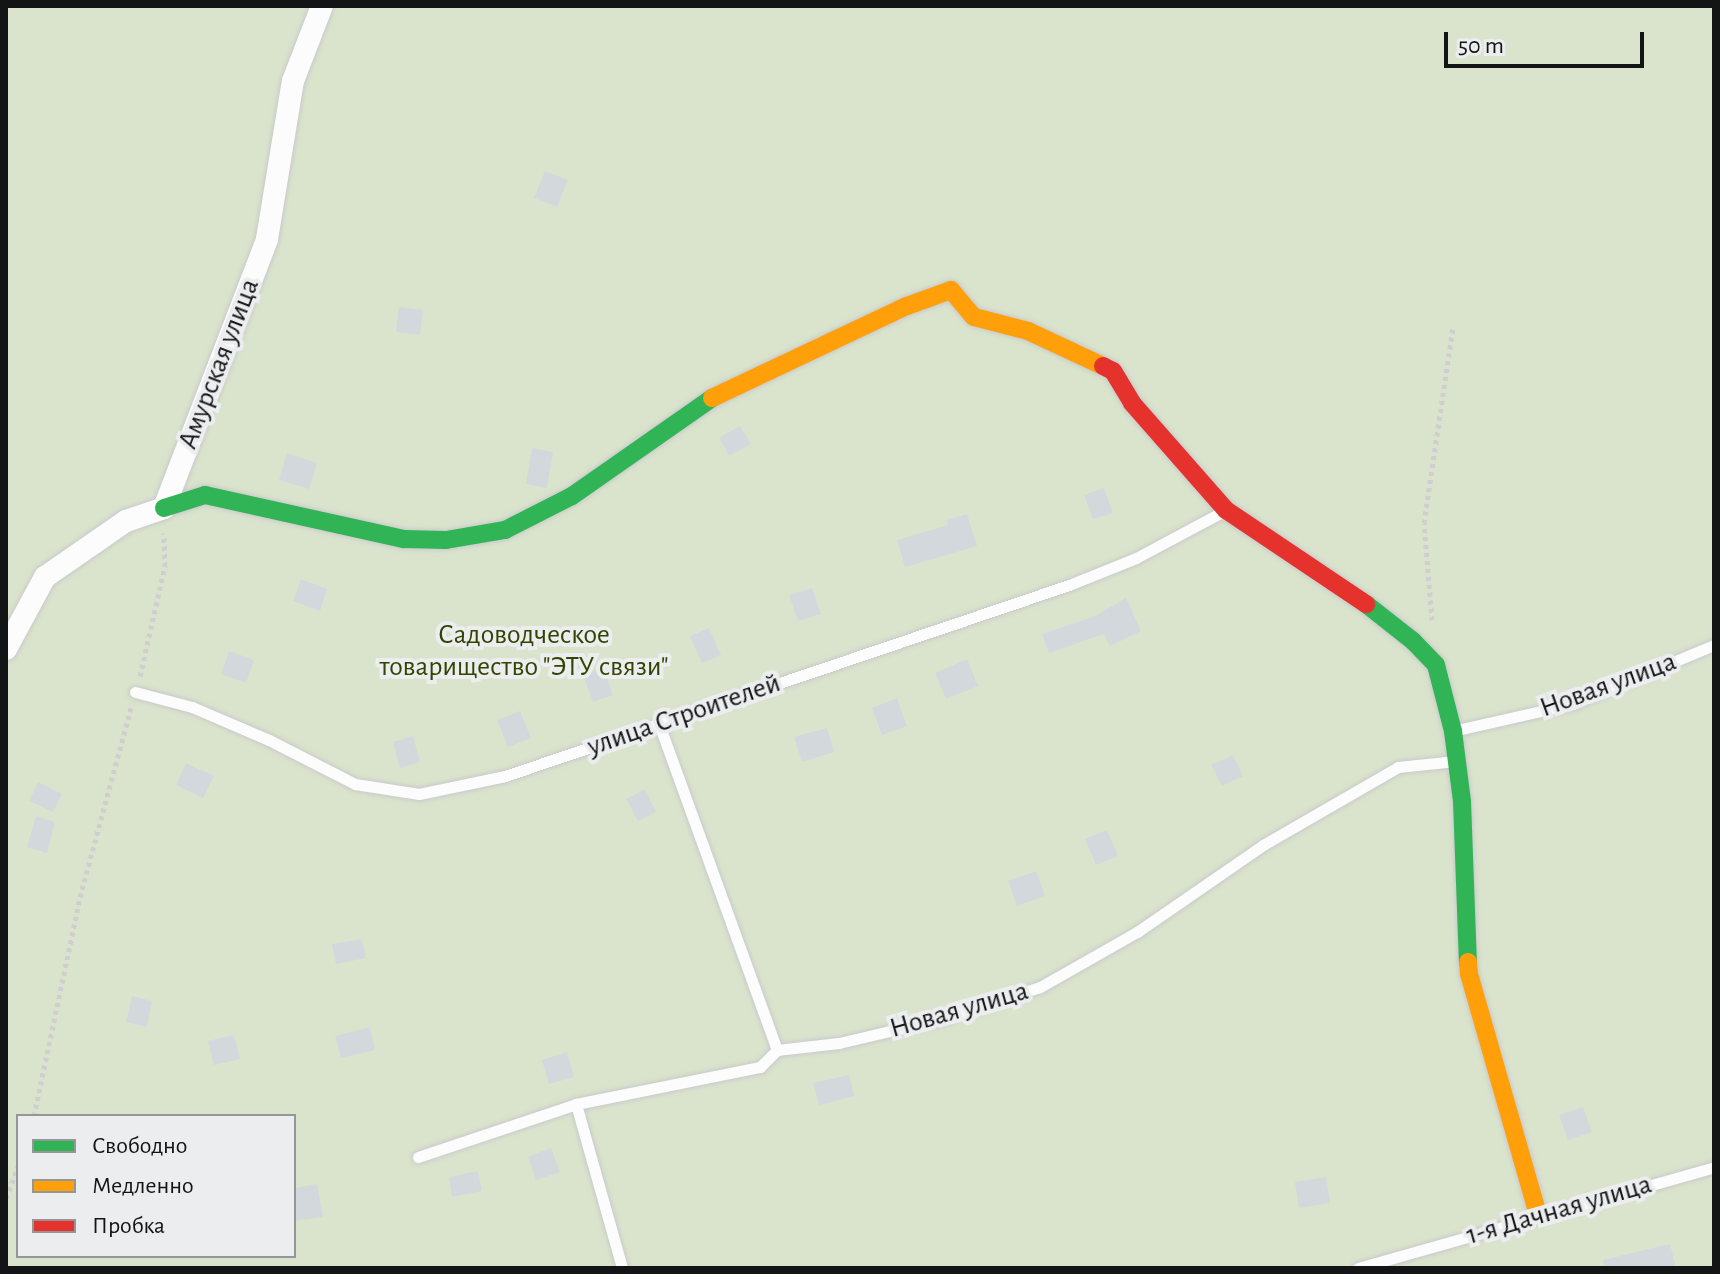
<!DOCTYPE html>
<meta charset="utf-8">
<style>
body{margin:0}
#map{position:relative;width:1720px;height:1274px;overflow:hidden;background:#ecedee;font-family:"Alegreya Sans",sans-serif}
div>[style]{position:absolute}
.green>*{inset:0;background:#dae4cc}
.building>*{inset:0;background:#d3d8dd}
.path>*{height:5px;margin-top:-2.5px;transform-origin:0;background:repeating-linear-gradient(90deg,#cfcfd0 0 4px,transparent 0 8px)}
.roads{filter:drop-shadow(0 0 2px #c9cacb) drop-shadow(0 0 2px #c9cacb)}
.lane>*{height:11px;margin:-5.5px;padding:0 5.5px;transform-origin:5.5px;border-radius:5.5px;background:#fcfcfc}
.street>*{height:22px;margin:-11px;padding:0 11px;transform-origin:11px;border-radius:11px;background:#fcfcfc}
.fast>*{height:18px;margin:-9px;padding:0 9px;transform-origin:9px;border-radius:9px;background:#30b455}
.slow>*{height:18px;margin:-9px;padding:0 9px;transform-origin:9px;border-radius:9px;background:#ff9f0a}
.jam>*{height:18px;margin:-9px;padding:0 9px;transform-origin:9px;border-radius:9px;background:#e5322d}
span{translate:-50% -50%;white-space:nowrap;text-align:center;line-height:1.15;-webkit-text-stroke:8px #ebedef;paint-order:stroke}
.street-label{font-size:28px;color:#131415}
.park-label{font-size:28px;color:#334401}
.frame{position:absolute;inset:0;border:8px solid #131415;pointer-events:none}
.legend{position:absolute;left:16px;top:1114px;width:280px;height:144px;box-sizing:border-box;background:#ebedef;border:2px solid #959698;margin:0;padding:10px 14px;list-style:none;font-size:24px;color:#131415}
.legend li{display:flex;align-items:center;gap:16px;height:40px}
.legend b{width:40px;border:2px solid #959698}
.scale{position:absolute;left:1444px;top:32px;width:200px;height:36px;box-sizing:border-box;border:4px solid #131415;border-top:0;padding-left:10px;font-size:24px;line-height:28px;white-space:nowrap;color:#131415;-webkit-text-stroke:6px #ebedef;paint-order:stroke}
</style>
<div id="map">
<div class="green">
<div style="clip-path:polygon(evenodd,6px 6px,1714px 6px,1714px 1268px,6px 1268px,6px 6px,18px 1116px,294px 1116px,294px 1256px,18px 1256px,18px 1116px)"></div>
</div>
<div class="building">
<div style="clip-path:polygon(545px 171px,568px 180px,557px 207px,534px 198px)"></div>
<div style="clip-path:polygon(399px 307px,423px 310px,420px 335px,396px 332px)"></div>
<div style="clip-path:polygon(740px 426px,751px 444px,729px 456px,719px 438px)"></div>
<div style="clip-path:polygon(532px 448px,553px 452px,547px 488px,526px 484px)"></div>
<div style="clip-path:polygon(287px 453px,317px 463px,309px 489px,279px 480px)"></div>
<div style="clip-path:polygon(1104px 488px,1113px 513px,1093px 519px,1084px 495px)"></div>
<div style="clip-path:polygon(967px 514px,977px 546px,905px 567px,897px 540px,948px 525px,947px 520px)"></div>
<div style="clip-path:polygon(301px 579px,327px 589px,320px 611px,293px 601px)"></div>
<div style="clip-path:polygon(812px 588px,821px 614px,798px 621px,789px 595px)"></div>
<div style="clip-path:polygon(1126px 598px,1141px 631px,1110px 646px,1104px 634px,1049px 653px,1042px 634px,1095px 616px)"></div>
<div style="clip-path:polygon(709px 628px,721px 655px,702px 663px,690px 636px)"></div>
<div style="clip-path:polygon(229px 651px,254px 660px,246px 683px,221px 674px)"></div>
<div style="clip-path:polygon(967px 659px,978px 686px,946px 699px,935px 673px)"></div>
<div style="clip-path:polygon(603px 668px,613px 695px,593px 702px,583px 675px)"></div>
<div style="clip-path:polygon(897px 698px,907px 726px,882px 735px,872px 708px)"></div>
<div style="clip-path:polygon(520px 711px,531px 738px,508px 747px,497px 720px)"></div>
<div style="clip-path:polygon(827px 728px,834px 752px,802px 762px,794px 737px)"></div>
<div style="clip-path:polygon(413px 736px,420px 762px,400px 768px,393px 742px)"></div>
<div style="clip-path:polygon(1233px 755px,1243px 776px,1222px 786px,1211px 765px)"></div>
<div style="clip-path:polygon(186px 763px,214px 776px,203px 798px,176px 785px)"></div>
<div style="clip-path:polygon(38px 782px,62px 794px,53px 812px,29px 801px)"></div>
<div style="clip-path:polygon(645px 789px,656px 812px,638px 821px,626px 799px)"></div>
<div style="clip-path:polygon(36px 816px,55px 822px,47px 853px,27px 847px)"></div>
<div style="clip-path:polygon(1107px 830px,1118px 856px,1096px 865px,1085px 839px)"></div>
<div style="clip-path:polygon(1036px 871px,1045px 896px,1017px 906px,1008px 881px)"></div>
<div style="clip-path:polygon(362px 939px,366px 958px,336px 964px,332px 944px)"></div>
<div style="clip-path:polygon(132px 996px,152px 1001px,147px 1027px,126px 1022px)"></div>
<div style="clip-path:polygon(370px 1027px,375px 1050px,341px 1058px,335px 1036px)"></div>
<div style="clip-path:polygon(234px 1035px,240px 1059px,214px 1065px,208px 1041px)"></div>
<div style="clip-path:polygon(567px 1052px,574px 1077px,549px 1084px,542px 1060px)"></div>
<div style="clip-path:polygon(849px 1075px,854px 1096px,819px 1105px,813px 1083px)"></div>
<div style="clip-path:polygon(1583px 1107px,1592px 1132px,1568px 1140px,1559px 1115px)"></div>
<div style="clip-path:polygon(551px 1148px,560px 1172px,536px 1180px,528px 1157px)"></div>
<div style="clip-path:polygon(478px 1171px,482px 1191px,452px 1197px,449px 1177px)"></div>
<div style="clip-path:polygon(1326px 1177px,1330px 1203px,1299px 1208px,1295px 1182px)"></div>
<div style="clip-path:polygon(317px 1184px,323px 1217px,294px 1221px,294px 1188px)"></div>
<div style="clip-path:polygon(1670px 1244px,1676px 1268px,1604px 1268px,1603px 1260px)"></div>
</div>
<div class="path">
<div style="left:1432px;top:620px;width:97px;rotate:-94.7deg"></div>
<div style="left:1424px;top:523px;width:199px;rotate:-81.6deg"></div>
<div style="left:140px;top:676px;width:113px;rotate:-77.2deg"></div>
<div style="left:165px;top:566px;width:33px;rotate:-92deg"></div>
<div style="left:34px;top:1116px;width:224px;rotate:-78.1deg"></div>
<div style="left:80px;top:897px;width:196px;rotate:-74.9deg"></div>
<div style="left:6px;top:1198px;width:34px;rotate:-69deg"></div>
</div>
<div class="roads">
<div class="lane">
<div style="left:135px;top:692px;width:59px;rotate:14.7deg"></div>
<div style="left:192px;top:707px;width:84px;rotate:23.2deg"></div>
<div style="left:269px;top:740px;width:97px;rotate:27.1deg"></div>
<div style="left:355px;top:784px;width:65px;rotate:8.9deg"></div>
<div style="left:419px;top:794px;width:88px;rotate:-11.8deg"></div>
<div style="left:505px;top:776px;width:595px;rotate:-18.71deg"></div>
<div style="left:1069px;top:585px;width:72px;rotate:-21.9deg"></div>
<div style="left:1136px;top:558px;width:100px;rotate:-28.1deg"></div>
<div style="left:659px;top:724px;width:347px;rotate:70.1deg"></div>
<div style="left:1453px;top:731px;width:122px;rotate:-12.8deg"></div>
<div style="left:1572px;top:704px;width:154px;rotate:-22.6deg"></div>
<div style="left:576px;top:1104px;width:170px;rotate:74.3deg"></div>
<div style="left:418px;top:1157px;width:167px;rotate:-18.5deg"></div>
<div style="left:576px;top:1104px;width:188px;rotate:-11.4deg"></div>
<div style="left:760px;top:1067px;width:24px;rotate:-45deg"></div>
<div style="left:777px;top:1050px;width:62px;rotate:-6.4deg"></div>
<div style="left:839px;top:1043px;width:109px;rotate:-13.3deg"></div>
<div style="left:945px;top:1018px;width:100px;rotate:-18.1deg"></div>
<div style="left:1040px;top:987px;width:112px;rotate:-29.6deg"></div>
<div style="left:1137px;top:932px;width:153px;rotate:-34.6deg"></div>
<div style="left:1263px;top:845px;width:156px;rotate:-30deg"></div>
<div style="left:1398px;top:767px;width:58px;rotate:-5.9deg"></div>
<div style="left:1358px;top:1268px;width:370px;rotate:-15.8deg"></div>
</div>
<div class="street">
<div style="left:6px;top:649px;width:82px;rotate:-61.6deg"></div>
<div style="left:45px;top:577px;width:98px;rotate:-34.7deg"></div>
<div style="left:126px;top:521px;width:40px;rotate:-18.9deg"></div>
<div style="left:164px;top:508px;width:288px;rotate:-69deg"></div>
<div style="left:267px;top:239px;width:160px;rotate:-80.7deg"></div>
<div style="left:293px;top:81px;width:80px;rotate:-68.9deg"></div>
</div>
<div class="fast">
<div style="left:164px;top:508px;width:43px;rotate:-17.6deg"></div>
<div style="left:205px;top:495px;width:204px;rotate:12.5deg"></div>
<div style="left:404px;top:539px;width:42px;rotate:1.4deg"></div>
<div style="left:446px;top:540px;width:60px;rotate:-9.6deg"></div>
<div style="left:505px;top:530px;width:75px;rotate:-26.9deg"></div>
<div style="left:572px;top:496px;width:171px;rotate:-35deg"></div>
<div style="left:1366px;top:604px;width:60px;rotate:38.2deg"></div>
<div style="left:1413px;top:641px;width:33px;rotate:46deg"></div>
<div style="left:1436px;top:665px;width:68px;rotate:75.6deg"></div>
<div style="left:1453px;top:731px;width:71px;rotate:82.7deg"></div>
<div style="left:1462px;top:801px;width:161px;rotate:87.9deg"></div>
</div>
<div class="slow">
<div style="left:712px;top:398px;width:216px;rotate:-25.3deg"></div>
<div style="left:907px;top:306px;width:47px;rotate:-20deg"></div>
<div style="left:951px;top:290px;width:35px;rotate:50deg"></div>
<div style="left:974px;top:317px;width:56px;rotate:14.5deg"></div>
<div style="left:1028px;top:331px;width:83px;rotate:25deg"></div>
<div style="left:1468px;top:962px;width:12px;rotate:85deg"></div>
<div style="left:1469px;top:974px;width:251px;rotate:74deg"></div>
</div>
<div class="jam">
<div style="left:1103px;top:366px;width:11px;rotate:27deg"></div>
<div style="left:1113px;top:371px;width:37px;rotate:59deg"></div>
<div style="left:1132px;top:403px;width:142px;rotate:48.7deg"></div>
<div style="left:1226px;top:510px;width:169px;rotate:33.9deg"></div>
</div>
</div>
<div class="street-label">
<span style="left:219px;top:364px;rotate:-69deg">Амурская улица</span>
<span style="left:1608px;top:685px;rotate:-20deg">Новая улица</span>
<span style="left:684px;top:715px;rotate:-19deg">улица Строителей</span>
<span style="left:959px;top:1010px;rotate:-16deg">Новая улица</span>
<span style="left:1559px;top:1210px;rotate:-16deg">1-я Дачная улица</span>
</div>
<div class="park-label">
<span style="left:524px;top:651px">Садоводческое<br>товарищество "ЭТУ связи"</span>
</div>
<div class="frame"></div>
<ul class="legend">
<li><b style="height:10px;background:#30b455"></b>Свободно</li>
<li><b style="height:10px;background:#ff9f0a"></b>Медленно</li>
<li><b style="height:10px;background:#e5322d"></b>Пробка</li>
</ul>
<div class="scale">50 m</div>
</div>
